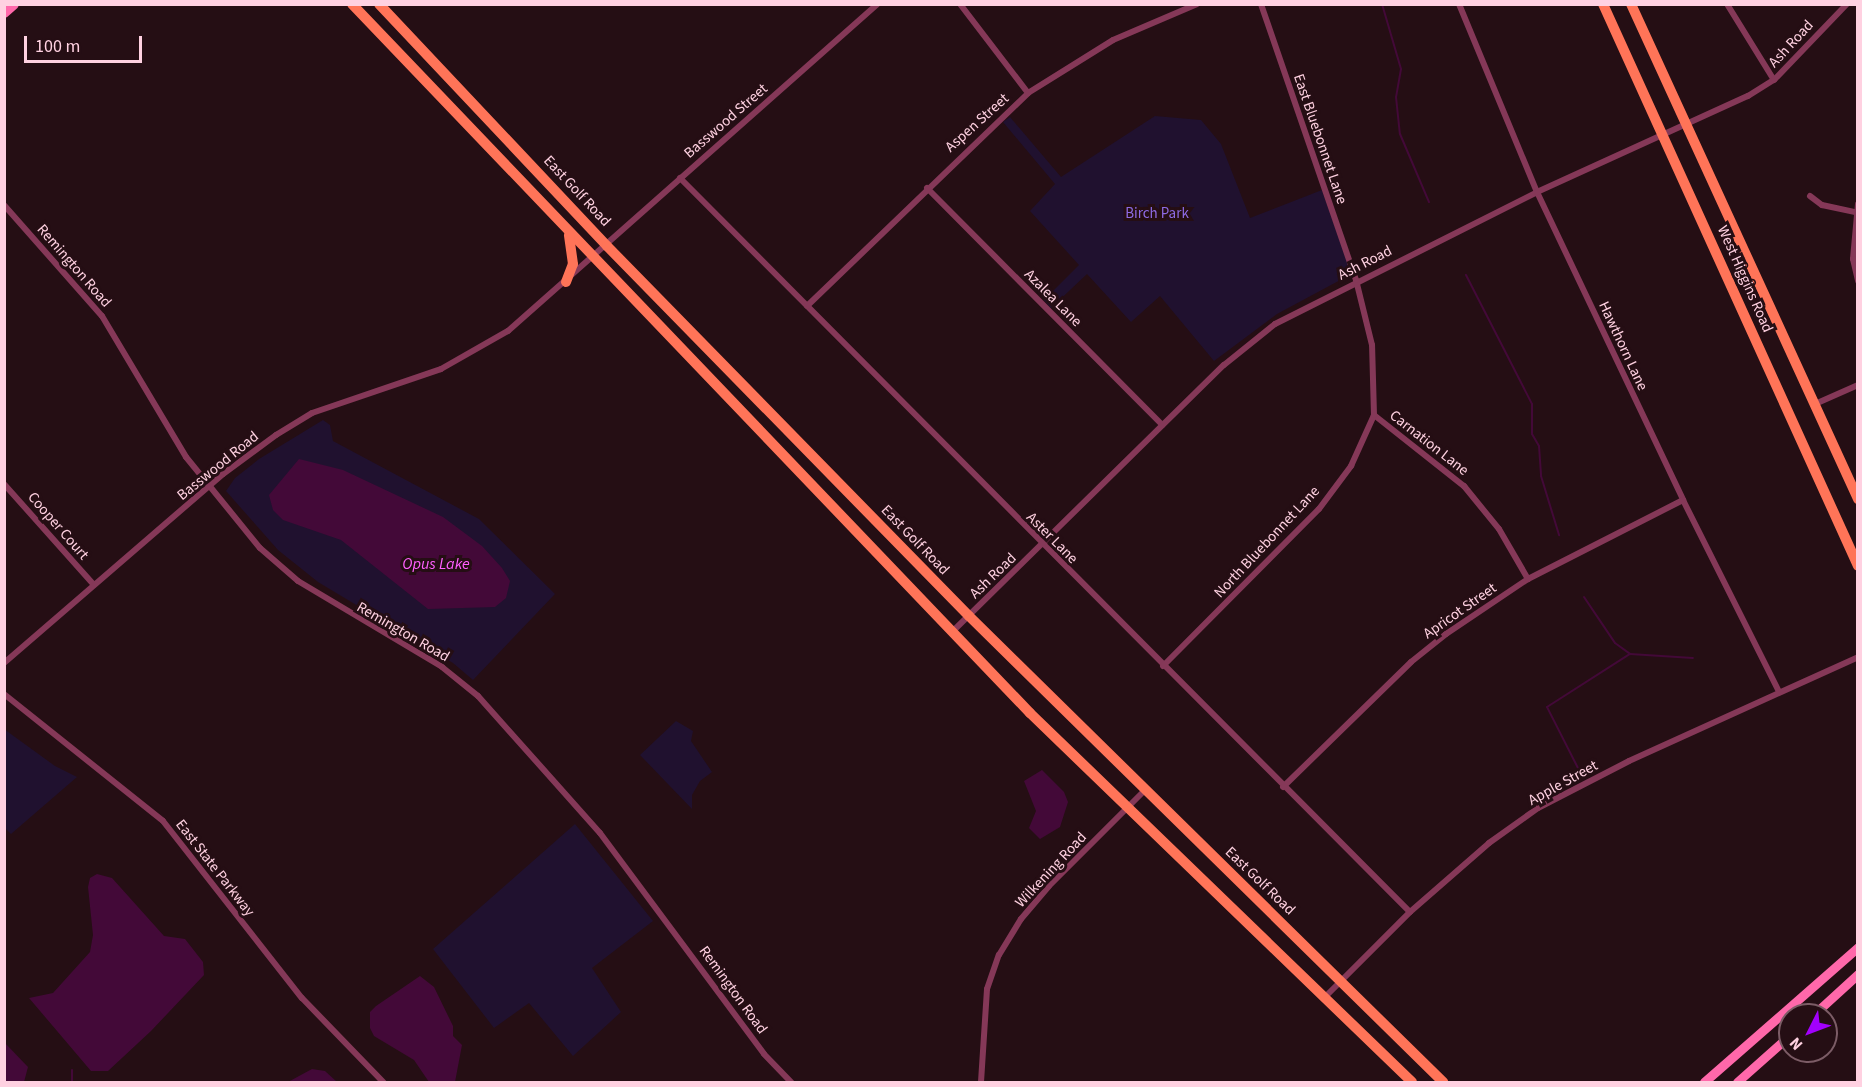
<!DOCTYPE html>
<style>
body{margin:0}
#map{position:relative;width:1862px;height:1087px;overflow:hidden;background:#250e14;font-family:"Source Sans 3",sans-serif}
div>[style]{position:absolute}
.green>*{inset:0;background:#20112f}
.water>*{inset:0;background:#430938}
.stream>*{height:2px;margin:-1px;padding:0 1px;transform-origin:1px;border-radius:1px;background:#430938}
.street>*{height:6px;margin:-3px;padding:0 3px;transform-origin:3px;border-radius:3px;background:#853858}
.secondary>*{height:9px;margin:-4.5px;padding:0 4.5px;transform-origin:4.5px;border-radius:4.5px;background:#ff68aa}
.primary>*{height:10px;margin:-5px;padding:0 5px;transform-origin:5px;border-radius:5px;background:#ff7458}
span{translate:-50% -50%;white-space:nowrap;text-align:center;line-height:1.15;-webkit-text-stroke:6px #250e14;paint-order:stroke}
.street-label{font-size:15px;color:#ffd1e1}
.park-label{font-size:15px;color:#8e6be5}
.water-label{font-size:16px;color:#ff5ffe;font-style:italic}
.frame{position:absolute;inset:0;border:6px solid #ffd1e1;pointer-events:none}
.north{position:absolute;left:1778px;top:1003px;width:60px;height:60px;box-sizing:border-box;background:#250e14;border:2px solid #7c5c66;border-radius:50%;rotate:228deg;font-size:16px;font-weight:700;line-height:24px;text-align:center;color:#ffd1e1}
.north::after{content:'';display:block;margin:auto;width:21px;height:27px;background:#a200fc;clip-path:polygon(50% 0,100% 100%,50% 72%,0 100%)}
.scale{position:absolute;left:24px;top:36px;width:118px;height:27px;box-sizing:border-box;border:3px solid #ffd1e1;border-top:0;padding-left:8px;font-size:18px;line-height:21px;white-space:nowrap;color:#ffd1e1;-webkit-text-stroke:4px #250e14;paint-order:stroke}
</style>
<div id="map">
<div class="green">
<div style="clip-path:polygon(1155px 116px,1201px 120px,1221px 144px,1250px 218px,1322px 190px,1349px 267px,1344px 278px,1277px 314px,1214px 361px,1160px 296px,1131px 322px,1087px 274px,1051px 308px,1044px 300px,1079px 265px,1030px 211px,1055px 184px,1003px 122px,1010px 117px,1061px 177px)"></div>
<div style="clip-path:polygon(323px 420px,330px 425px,333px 441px,479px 519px,555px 594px,473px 680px,453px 663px,318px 582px,278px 550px,226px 491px,235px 478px,259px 459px)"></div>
<div style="clip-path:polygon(676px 721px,693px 731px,691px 741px,712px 772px,700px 781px,692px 795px,692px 809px,640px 755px)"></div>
<div style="clip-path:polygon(4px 729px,55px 766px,77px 777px,11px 834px,5px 828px)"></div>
<div style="clip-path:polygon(575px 824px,653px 921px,592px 968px,621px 1012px,573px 1056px,529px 1003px,494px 1028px,433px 949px)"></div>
</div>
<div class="water">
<div style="clip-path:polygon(299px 459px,343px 470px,443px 517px,482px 546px,502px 568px,510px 581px,506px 598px,495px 607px,428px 609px,341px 540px,283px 520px,273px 510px,269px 495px)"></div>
<div style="clip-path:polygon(1042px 770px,1064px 792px,1068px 802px,1060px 827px,1040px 839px,1029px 828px,1036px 811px,1024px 781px)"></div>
<div style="clip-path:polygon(97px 874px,112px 878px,164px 936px,185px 939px,203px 962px,204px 975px,151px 1031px,108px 1071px,91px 1071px,29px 998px,53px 993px,90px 952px,93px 935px,88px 887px,90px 878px)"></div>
<div style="clip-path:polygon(420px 976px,434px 987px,453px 1026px,453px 1036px,462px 1045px,455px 1082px,429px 1082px,414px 1060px,374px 1036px,370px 1028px,370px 1012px,376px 1006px)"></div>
<div style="clip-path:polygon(4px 1042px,28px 1067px,24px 1082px,5px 1082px)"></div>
<div style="clip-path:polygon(312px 1069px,325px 1071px,337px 1082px,288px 1082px)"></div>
</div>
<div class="stream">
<div style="left:1382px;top:4px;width:68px;rotate:73.7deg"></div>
<div style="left:1401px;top:69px;width:28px;rotate:100deg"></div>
<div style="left:1396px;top:97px;width:37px;rotate:84deg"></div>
<div style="left:1400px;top:134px;width:74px;rotate:66.9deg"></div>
<div style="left:1466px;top:275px;width:145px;rotate:62.9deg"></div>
<div style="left:1532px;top:404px;width:30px;rotate:90deg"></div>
<div style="left:1532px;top:434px;width:14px;rotate:60deg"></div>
<div style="left:1539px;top:446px;width:30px;rotate:86deg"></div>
<div style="left:1541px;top:476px;width:62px;rotate:73deg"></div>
<div style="left:1584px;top:597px;width:55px;rotate:56deg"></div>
<div style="left:1615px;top:643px;width:19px;rotate:36deg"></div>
<div style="left:1630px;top:654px;width:63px;rotate:3.6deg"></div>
<div style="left:1581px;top:774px;width:75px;rotate:-116.9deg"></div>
<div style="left:1547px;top:707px;width:98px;rotate:-32.6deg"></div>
<div style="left:72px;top:1082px;width:12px;rotate:-90deg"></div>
</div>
<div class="street">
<div style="left:960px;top:4px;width:112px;rotate:52.6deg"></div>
<div style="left:1459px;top:4px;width:204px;rotate:67.5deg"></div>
<div style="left:1537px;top:192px;width:341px;rotate:64.6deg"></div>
<div style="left:1683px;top:500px;width:215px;rotate:63.4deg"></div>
<div style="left:1727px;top:4px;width:89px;rotate:58.3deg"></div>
<div style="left:680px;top:178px;width:1035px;rotate:45.16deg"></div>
<div style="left:927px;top:188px;width:334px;rotate:45.2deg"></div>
<div style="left:1810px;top:196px;width:15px;rotate:37deg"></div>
<div style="left:1822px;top:205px;width:34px;rotate:12deg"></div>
<div style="left:1858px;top:204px;width:55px;rotate:95.2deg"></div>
<div style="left:1853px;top:259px;width:23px;rotate:77deg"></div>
<div style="left:4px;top:205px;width:148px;rotate:48.6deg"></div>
<div style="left:102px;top:316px;width:164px;rotate:59.2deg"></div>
<div style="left:186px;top:457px;width:117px;rotate:50.9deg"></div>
<div style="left:260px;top:548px;width:50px;rotate:41deg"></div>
<div style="left:298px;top:581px;width:168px;rotate:30.8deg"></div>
<div style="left:442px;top:667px;width:46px;rotate:38.9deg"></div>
<div style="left:478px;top:696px;width:183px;rotate:48.3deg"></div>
<div style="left:600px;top:833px;width:275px;rotate:53.4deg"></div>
<div style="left:764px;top:1054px;width:39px;rotate:46deg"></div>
<div style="left:807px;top:306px;width:307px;rotate:-43.9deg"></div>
<div style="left:1028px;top:93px;width:100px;rotate:-31.9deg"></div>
<div style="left:1113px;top:40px;width:91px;rotate:-23.2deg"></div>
<div style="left:1815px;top:404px;width:47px;rotate:-23.8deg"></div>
<div style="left:1374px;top:415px;width:115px;rotate:38.3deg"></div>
<div style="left:1464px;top:486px;width:55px;rotate:50.9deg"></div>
<div style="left:1499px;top:529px;width:58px;rotate:59.9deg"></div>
<div style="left:4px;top:484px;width:135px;rotate:48.3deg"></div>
<div style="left:952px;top:632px;width:381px;rotate:-44.5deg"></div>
<div style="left:1224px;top:365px;width:65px;rotate:-38.8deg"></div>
<div style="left:1275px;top:324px;width:293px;rotate:-26.7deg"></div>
<div style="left:1537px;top:192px;width:232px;rotate:-24.5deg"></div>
<div style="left:1748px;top:96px;width:31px;rotate:-32deg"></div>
<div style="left:1774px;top:80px;width:105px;rotate:-46.2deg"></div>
<div style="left:4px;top:663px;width:289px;rotate:-40.8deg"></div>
<div style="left:223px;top:474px;width:66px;rotate:-36.3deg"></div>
<div style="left:276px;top:435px;width:42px;rotate:-31.4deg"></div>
<div style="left:312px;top:413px;width:136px;rotate:-18.8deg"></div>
<div style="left:441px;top:369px;width:77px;rotate:-29.6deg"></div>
<div style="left:508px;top:331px;width:493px;rotate:-41.5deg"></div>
<div style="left:1163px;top:666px;width:221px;rotate:-45.2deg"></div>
<div style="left:1319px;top:509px;width:54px;rotate:-53.3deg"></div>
<div style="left:1351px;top:466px;width:56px;rotate:-65.7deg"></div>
<div style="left:1374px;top:415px;width:70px;rotate:-91.6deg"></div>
<div style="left:1372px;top:345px;width:67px;rotate:-103.8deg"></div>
<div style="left:1356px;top:280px;width:292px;rotate:-109deg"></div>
<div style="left:4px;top:694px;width:203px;rotate:38.6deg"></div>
<div style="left:163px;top:821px;width:225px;rotate:51.9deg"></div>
<div style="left:302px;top:998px;width:117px;rotate:46deg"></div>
<div style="left:1283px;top:787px;width:179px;rotate:-44.3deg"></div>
<div style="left:1411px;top:662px;width:45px;rotate:-38.7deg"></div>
<div style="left:1446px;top:634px;width:99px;rotate:-33.9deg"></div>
<div style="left:1528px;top:579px;width:174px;rotate:-27deg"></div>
<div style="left:1325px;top:997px;width:120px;rotate:-45deg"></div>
<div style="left:1410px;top:912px;width:105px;rotate:-41.1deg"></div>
<div style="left:1489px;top:843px;width:60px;rotate:-35.5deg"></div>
<div style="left:1538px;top:808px;width:102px;rotate:-27.3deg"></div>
<div style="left:1629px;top:761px;width:252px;rotate:-24.4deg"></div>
<div style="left:981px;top:1082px;width:93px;rotate:-86.3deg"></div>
<div style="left:987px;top:989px;width:36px;rotate:-71deg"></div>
<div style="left:999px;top:955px;width:42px;rotate:-58.6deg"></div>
<div style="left:1021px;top:919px;width:43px;rotate:-49.7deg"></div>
<div style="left:1049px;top:886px;width:134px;rotate:-45deg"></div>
</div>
<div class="secondary">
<div style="left:4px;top:13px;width:13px;rotate:-42deg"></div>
<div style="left:1813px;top:1015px;width:61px;rotate:-42.3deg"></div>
<div style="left:1704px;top:1082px;width:205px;rotate:-41.2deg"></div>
<div style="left:1737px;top:1082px;width:71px;rotate:-41.6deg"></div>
</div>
<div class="primary">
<div style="left:352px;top:4px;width:981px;rotate:46.28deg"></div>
<div style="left:1030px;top:713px;width:531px;rotate:44.01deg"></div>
<div style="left:379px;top:4px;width:332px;rotate:46.7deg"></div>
<div style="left:607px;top:246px;width:518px;rotate:45.63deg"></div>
<div style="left:969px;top:616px;width:665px;rotate:44.51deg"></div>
<div style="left:1603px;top:4px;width:617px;rotate:65.59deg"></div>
<div style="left:1631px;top:4px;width:545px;rotate:65.36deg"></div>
<div style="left:566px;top:282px;width:19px;rotate:-69deg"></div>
<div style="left:573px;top:264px;width:29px;rotate:-98deg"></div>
</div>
<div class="street-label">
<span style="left:1791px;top:44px;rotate:-47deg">Ash Road</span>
<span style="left:726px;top:121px;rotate:-41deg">Basswood Street</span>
<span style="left:977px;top:123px;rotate:-42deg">Aspen Street</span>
<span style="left:1320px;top:139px;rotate:71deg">East Bluebonnet Lane</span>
<span style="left:577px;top:191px;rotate:47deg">East Golf Road</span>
<span style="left:1365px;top:263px;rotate:-27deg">Ash Road</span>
<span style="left:74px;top:266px;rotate:49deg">Remington Road</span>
<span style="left:1745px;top:279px;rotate:66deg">West Higgins Road</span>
<span style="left:1053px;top:298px;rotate:45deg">Azalea Lane</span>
<span style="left:1623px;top:346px;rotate:65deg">Hawthorn Lane</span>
<span style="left:1429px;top:443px;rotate:38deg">Carnation Lane</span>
<span style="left:218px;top:466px;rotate:-39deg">Basswood Road</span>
<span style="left:58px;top:526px;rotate:49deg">Cooper Court</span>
<span style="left:1052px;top:538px;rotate:45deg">Aster Lane</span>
<span style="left:915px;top:540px;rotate:46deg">East Golf Road</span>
<span style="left:1267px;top:542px;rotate:-47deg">North Bluebonnet Lane</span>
<span style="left:993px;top:576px;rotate:-44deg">Ash Road</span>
<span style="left:1460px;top:611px;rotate:-35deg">Apricot Street</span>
<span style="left:403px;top:632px;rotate:30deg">Remington Road</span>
<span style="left:1563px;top:783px;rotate:-29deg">Apple Street</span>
<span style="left:215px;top:868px;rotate:52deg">East State Parkway</span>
<span style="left:1051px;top:870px;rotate:-47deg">Wilkening Road</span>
<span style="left:1260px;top:881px;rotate:44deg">East Golf Road</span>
<span style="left:733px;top:990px;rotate:54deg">Remington Road</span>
</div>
<div class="park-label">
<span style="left:1157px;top:214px">Birch Park</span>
</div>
<div class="water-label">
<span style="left:436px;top:564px">Opus Lake</span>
</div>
<div class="frame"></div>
<div class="north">N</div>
<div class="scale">100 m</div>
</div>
